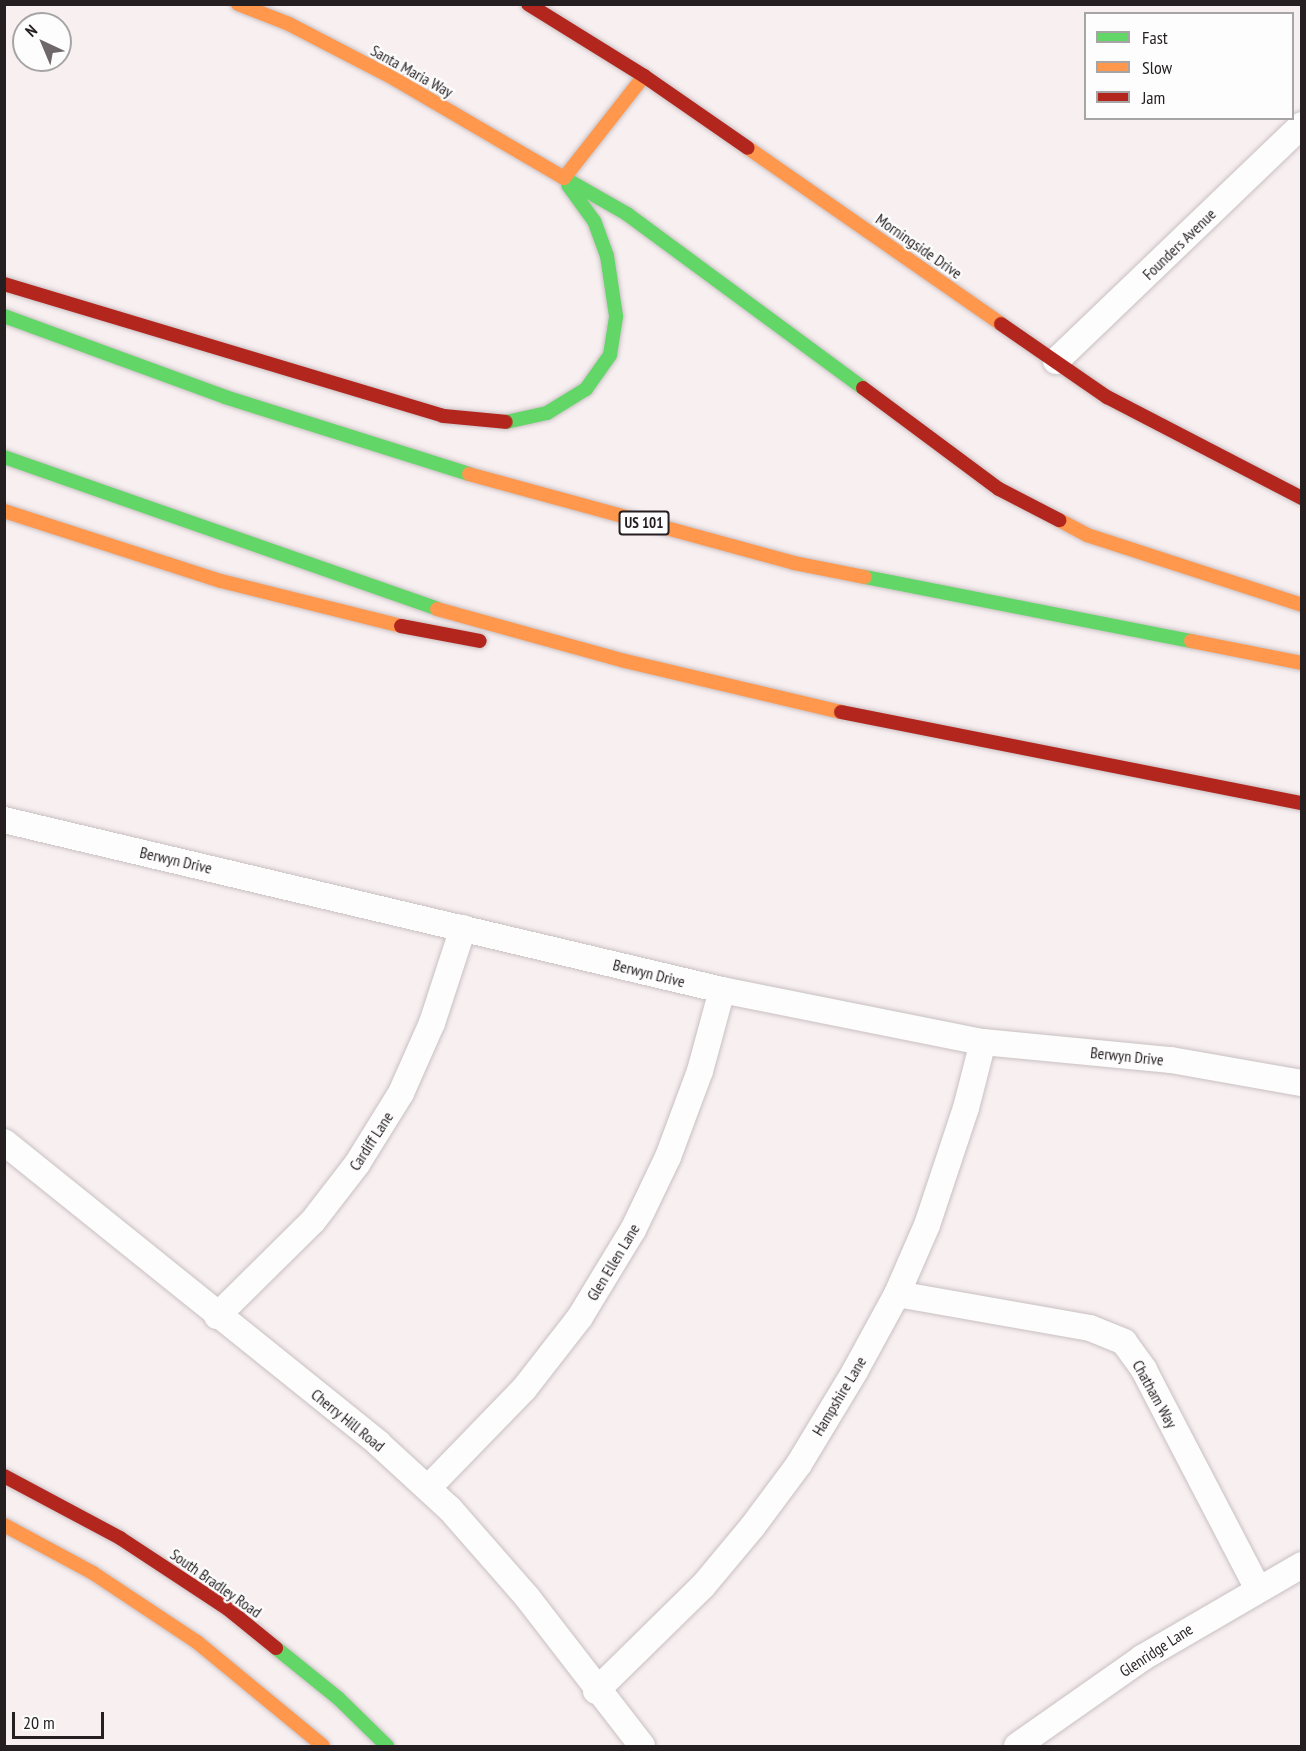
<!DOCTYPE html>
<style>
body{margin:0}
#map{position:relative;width:1306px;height:1751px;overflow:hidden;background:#f8eff1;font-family:"PT Sans Narrow",sans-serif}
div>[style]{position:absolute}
.roads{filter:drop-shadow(0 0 2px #c8c0c2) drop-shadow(0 0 2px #c8c0c2)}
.street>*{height:26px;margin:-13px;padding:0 13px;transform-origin:13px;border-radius:13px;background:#fefdfd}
.fast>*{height:14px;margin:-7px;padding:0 7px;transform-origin:7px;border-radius:7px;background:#63d668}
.slow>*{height:14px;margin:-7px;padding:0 7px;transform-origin:7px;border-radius:7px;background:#ff974d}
.jam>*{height:14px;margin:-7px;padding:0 7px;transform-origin:7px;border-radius:7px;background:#b3261e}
span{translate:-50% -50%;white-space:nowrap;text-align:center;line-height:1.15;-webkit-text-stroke:4.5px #fdfdfd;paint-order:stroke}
.shield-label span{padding:2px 4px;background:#fdfdfd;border:2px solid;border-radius:4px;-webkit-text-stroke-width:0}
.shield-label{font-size:15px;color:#251f21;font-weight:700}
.street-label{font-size:16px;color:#251f21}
.frame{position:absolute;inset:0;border:6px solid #251f21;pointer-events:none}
.legend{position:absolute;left:1084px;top:12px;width:210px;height:108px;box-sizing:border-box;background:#fdfdfd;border:2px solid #a7a4a5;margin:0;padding:8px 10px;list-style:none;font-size:18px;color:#251f21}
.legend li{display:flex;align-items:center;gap:12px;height:30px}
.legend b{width:30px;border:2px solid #a7a4a5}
.north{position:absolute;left:12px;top:12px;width:60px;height:60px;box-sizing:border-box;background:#fdfdfd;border:2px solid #a7a4a5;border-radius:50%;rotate:316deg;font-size:16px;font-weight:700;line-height:24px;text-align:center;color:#251f21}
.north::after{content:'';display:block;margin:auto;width:21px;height:27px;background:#6f686a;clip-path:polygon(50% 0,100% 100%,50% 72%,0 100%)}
.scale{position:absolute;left:12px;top:1712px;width:92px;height:27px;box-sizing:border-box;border:3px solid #251f21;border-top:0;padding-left:8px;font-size:18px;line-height:21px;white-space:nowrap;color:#251f21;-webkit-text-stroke:4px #fdfdfd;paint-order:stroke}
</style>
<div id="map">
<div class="roads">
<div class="street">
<div style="left:1056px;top:361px;width:341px;rotate:-43.8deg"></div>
<div style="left:4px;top:820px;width:738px;rotate:13.32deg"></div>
<div style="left:722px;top:990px;width:266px;rotate:11.3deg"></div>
<div style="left:983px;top:1042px;width:189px;rotate:5.5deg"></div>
<div style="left:1171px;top:1060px;width:133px;rotate:10deg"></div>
<div style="left:4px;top:1142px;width:481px;rotate:38.8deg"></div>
<div style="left:379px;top:1444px;width:96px;rotate:42.5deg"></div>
<div style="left:450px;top:1509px;width:117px;rotate:48.8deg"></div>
<div style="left:527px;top:1597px;width:188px;rotate:52.3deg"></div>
<div style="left:897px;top:1294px;width:196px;rotate:10deg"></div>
<div style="left:1090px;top:1328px;width:37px;rotate:22deg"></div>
<div style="left:1124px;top:1342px;width:34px;rotate:54deg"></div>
<div style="left:1144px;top:1370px;width:247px;rotate:62.5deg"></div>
<div style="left:217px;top:1316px;width:135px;rotate:-44.7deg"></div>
<div style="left:313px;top:1221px;width:72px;rotate:-52.3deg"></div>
<div style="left:357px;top:1164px;width:84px;rotate:-58.2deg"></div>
<div style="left:401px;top:1093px;width:77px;rotate:-66.1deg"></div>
<div style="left:432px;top:1023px;width:100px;rotate:-71.9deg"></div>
<div style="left:428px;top:1488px;width:138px;rotate:-45.9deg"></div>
<div style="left:524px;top:1389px;width:91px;rotate:-52.1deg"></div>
<div style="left:580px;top:1317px;width:102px;rotate:-58.7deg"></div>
<div style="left:633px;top:1230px;width:81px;rotate:-64.4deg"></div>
<div style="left:668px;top:1157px;width:92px;rotate:-69.6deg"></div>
<div style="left:700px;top:1071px;width:84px;rotate:-74.8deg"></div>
<div style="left:596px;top:1691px;width:150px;rotate:-44.5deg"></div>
<div style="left:703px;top:1586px;width:78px;rotate:-50.2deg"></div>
<div style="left:753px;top:1526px;width:77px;rotate:-53.4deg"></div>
<div style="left:799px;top:1464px;width:109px;rotate:-58.9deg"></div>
<div style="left:855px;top:1371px;width:88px;rotate:-61.4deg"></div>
<div style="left:897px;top:1294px;width:75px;rotate:-66.5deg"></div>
<div style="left:927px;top:1225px;width:123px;rotate:-71.6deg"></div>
<div style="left:966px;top:1108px;width:68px;rotate:-75.6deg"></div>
<div style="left:1017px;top:1746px;width:153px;rotate:-35.1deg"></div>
<div style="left:1142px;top:1658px;width:185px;rotate:-30.2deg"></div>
</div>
<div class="fast">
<div style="left:564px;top:178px;width:73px;rotate:29.7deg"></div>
<div style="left:627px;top:214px;width:293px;rotate:36.4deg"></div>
<div style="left:4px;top:316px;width:235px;rotate:20.1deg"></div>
<div style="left:225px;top:397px;width:256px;rotate:17.5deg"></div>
<div style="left:506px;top:422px;width:42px;rotate:-12.4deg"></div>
<div style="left:547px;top:413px;width:46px;rotate:-31.6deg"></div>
<div style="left:586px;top:389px;width:42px;rotate:-54.8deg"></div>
<div style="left:610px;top:355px;width:39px;rotate:-81deg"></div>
<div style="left:616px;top:316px;width:61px;rotate:-98.5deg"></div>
<div style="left:607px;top:256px;width:37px;rotate:-110deg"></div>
<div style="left:594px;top:221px;width:44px;rotate:-125.8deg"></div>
<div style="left:4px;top:457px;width:459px;rotate:19.3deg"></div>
<div style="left:865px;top:577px;width:332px;rotate:11.1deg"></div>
<div style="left:276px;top:1648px;width:80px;rotate:38.9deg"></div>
<div style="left:338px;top:1698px;width:69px;rotate:44.4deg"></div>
</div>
<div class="slow">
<div style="left:238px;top:4px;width:55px;rotate:21.4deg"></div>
<div style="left:289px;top:24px;width:117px;rotate:27.4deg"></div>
<div style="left:393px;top:78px;width:198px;rotate:30.3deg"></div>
<div style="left:564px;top:178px;width:130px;rotate:-51.9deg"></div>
<div style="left:748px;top:148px;width:308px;rotate:34.8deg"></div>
<div style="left:469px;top:474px;width:337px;rotate:15.3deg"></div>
<div style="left:794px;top:563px;width:72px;rotate:11.2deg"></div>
<div style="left:4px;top:511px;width:228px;rotate:17.9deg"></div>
<div style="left:221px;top:581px;width:186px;rotate:14deg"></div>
<div style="left:1059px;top:520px;width:32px;rotate:28deg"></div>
<div style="left:1087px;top:535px;width:226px;rotate:18deg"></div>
<div style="left:437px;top:609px;width:195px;rotate:15.5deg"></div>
<div style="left:625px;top:661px;width:222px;rotate:13.3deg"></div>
<div style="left:1191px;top:641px;width:113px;rotate:11.2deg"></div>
<div style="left:4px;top:1525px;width:101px;rotate:28.3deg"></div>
<div style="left:93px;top:1573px;width:125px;rotate:33.6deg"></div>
<div style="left:197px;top:1642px;width:163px;rotate:39.5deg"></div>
</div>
<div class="jam">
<div style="left:528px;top:4px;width:137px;rotate:31.8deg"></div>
<div style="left:644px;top:76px;width:126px;rotate:34.7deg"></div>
<div style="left:4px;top:284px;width:458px;rotate:16.7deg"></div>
<div style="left:443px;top:416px;width:63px;rotate:5.4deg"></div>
<div style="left:1001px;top:324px;width:129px;rotate:34.6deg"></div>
<div style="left:1107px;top:397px;width:220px;rotate:27.4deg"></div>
<div style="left:863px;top:388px;width:169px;rotate:36.6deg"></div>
<div style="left:999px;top:489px;width:68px;rotate:27.3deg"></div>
<div style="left:401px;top:626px;width:80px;rotate:10.8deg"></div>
<div style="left:841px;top:712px;width:470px;rotate:11.2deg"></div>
<div style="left:4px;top:1476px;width:132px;rotate:28.1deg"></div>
<div style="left:120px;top:1538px;width:129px;rotate:33.3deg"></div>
<div style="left:228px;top:1609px;width:62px;rotate:39.1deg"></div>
</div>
</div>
<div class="shield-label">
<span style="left:644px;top:523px">US 101</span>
</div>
<div class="street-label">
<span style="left:412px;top:71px;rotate:29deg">Santa Maria Way</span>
<span style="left:1179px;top:244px;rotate:-44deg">Founders Avenue</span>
<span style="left:919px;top:246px;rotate:35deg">Morningside Drive</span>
<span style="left:176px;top:860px;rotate:13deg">Berwyn Drive</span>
<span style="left:649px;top:973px;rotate:14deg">Berwyn Drive</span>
<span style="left:1127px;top:1056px;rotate:6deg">Berwyn Drive</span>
<span style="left:371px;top:1141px;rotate:-57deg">Cardiff Lane</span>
<span style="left:613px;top:1262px;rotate:-59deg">Glen Ellen Lane</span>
<span style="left:1155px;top:1394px;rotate:61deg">Chatham Way</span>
<span style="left:839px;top:1396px;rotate:-59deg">Hampshire Lane</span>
<span style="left:348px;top:1420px;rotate:39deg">Cherry Hill Road</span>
<span style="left:216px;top:1583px;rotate:35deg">South Bradley Road</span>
<span style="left:1156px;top:1650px;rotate:-33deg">Glenridge Lane</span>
</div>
<div class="frame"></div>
<ul class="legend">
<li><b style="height:8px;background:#63d668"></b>Fast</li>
<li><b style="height:8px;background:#ff974d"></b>Slow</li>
<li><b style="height:8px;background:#b3261e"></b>Jam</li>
</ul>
<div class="north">N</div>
<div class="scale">20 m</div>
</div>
